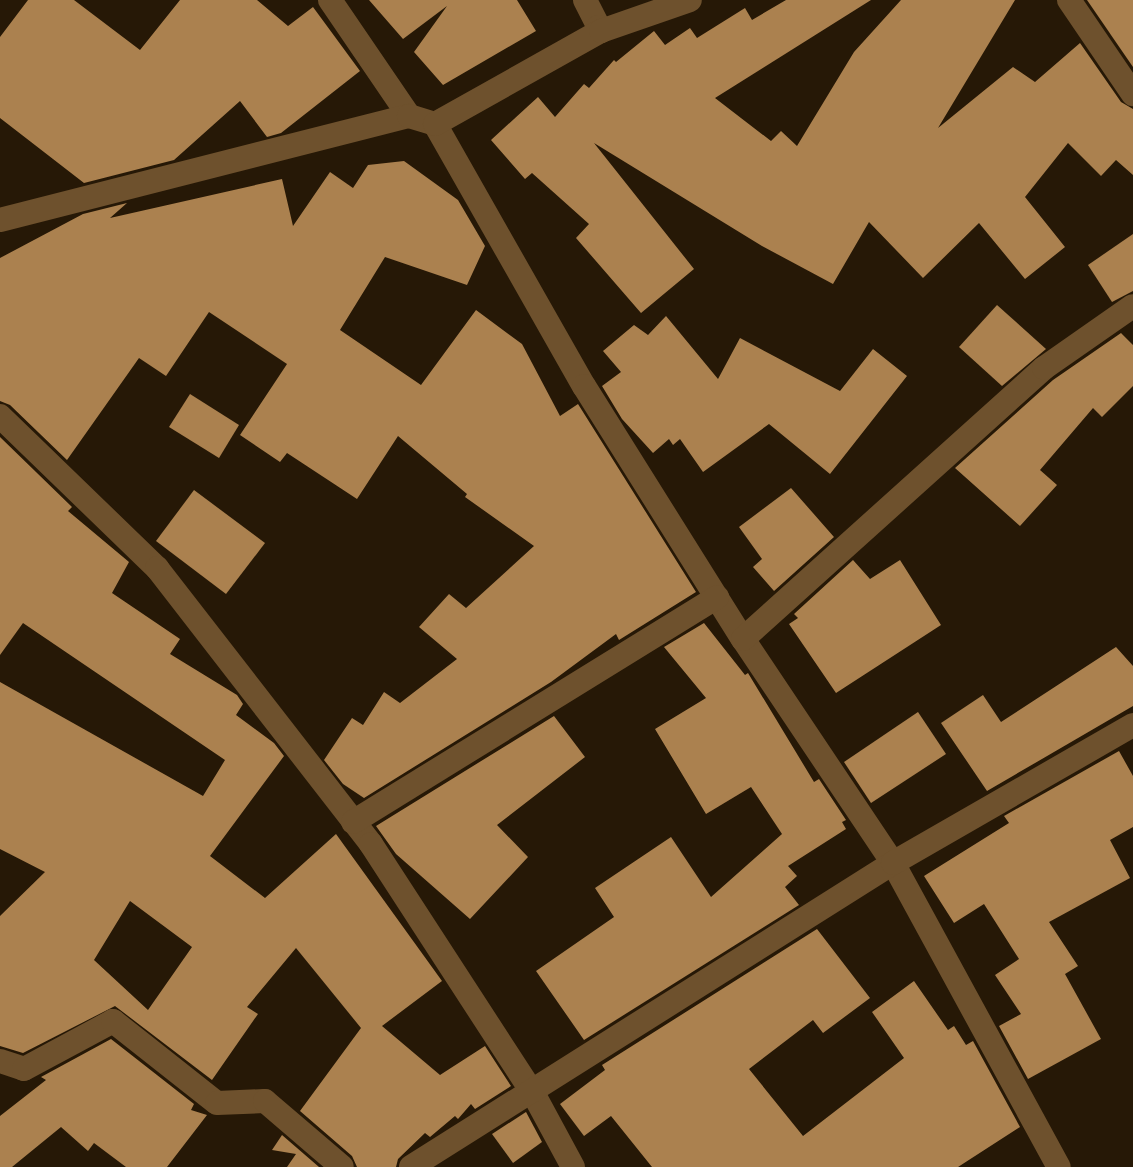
<!DOCTYPE html>
<style>
body{margin:0}
#map{position:relative;width:1133px;height:1167px;overflow:hidden;background:#261806;font-family:Montserrat,sans-serif}
div>[style]{position:absolute}
.building>*{inset:0;background:#ab814f}
.minor>*{height:24px;margin:-12px;padding:0 12px;transform-origin:12px;border-radius:12px;background:#6e512d}
span{translate:-50% -50%;white-space:nowrap;text-align:center;line-height:1.15;-webkit-text-stroke:6px #261806;paint-order:stroke}
</style>
<div id="map">
<div class="building">
<div style="clip-path:polygon(28px 0,74px 0,140px 50px,180px 0,257px 0,288px 26px,313px 7px,360px 71px,281px 133px,267px 137px,240px 101px,174px 160px,84px 183px,0 118px,0 37px)"></div>
<div style="clip-path:polygon(369px 0,517px 0,536px 31px,443px 85px,414px 52px,447px 6px,403px 39px)"></div>
<div style="clip-path:polygon(786px 0,871px 0,715px 98px,771px 141px,781px 131px,797px 146px,854px 52px,901px 0,1015px 0,938px 128px,1013px 67px,1035px 82px,1080px 43px,1121px 102px,1133px 109px,1133px 175px,1116px 160px,1101px 176px,1068px 143px,1025px 197px,1065px 247px,1025px 279px,979px 223px,923px 278px,869px 222px,833px 284px,762px 246px,594px 143px,694px 269px,641px 313px,576px 238px,589px 224px,532px 173px,525px 179px,491px 140px,538px 97px,555px 117px,584px 84px,589px 88px,614px 60px,616px 62px,654px 31px,665px 45px,690px 28px,697px 38px,745px 8px,752px 20px)"></div>
<div style="clip-path:polygon(1087px 0,1133px 0,1133px 67px)"></div>
<div style="clip-path:polygon(404px 161px,458px 200px,485px 246px,467px 285px,385px 257px,340px 330px,421px 385px,476px 310px,522px 344px,560px 416px,578px 404px,696px 592px,619px 640px,616px 634px,551px 682px,364px 798px,343px 784px,324px 760px,352px 718px,363px 725px,384px 692px,400px 703px,457px 659px,419px 627px,449px 594px,466px 608px,534px 546px,465px 497px,467px 494px,398px 436px,357px 499px,287px 453px,280px 462px,240px 435px,287px 364px,209px 312px,166px 376px,139px 358px,67px 460px,10px 405px,0 401px,0 258px,83px 214px,127px 203px,110px 218px,282px 179px,293px 226px,330px 172px,353px 188px,368px 165px)"></div>
<div style="clip-path:polygon(1133px 234px,1133px 291px,1112px 302px,1088px 265px)"></div>
<div style="clip-path:polygon(997px 305px,1046px 349px,1002px 386px,959px 347px)"></div>
<div style="clip-path:polygon(666px 316px,718px 379px,740px 338px,840px 391px,873px 349px,907px 376px,830px 474px,769px 424px,703px 472px,680px 439px,673px 445px,669px 439px,653px 453px,622px 419px,602px 386px,621px 372px,603px 351px,634px 325px,648px 335px)"></div>
<div style="clip-path:polygon(1121px 333px,1133px 345px,1133px 386px,1102px 417px,1093px 408px,1040px 470px,1057px 485px,1020px 526px,955px 468px,1053px 380px)"></div>
<div style="clip-path:polygon(190px 394px,239px 425px,219px 458px,169px 427px)"></div>
<div style="clip-path:polygon(evenodd,0 437px,72px 507px,68px 511px,129px 562px,112px 593px,180px 639px,170px 654px,237px 695px,243px 704px,236px 715px,274px 743px,284px 756px,210px 856px,265px 898px,336px 834px,442px 981px,382px 1026px,440px 1075px,485px 1046px,511px 1086px,475px 1109px,471px 1104px,458px 1119px,455px 1116px,430px 1137px,425px 1133px,398px 1159px,396px 1167px,357px 1167px,352px 1156px,300px 1111px,361px 1028px,296px 948px,247px 1007px,258px 1014px,212px 1080px,115px 1006px,23px 1053px,0 1046px,0 916px,45px 872px,0 849px,0 682px,203px 796px,225px 760px,23px 623px,0 655px,0 437px,130px 901px,192px 947px,148px 1010px,94px 960px,130px 901px)"></div>
<div style="clip-path:polygon(791px 488px,834px 537px,774px 591px,753px 567px,762px 559px,739px 527px)"></div>
<div style="clip-path:polygon(194px 490px,265px 543px,226px 594px,156px 541px)"></div>
<div style="clip-path:polygon(853px 560px,870px 579px,900px 560px,941px 625px,836px 693px,789px 624px,798px 618px,794px 614px)"></div>
<div style="clip-path:polygon(704px 623px,745px 675px,748px 673px,814px 782px,819px 779px,846px 820px,842px 822px,846px 829px,788px 866px,797px 876px,785px 887px,799px 905px,584px 1040px,536px 971px,614px 917px,595px 888px,671px 837px,711px 897px,782px 834px,751px 787px,706px 814px,655px 729px,706px 698px,664px 647px)"></div>
<div style="clip-path:polygon(1116px 647px,1133px 666px,1133px 706px,987px 791px,941px 723px,983px 695px,1001px 722px)"></div>
<div style="clip-path:polygon(918px 712px,946px 754px,871px 803px,844px 762px)"></div>
<div style="clip-path:polygon(554px 716px,585px 757px,497px 825px,528px 857px,470px 919px,396px 854px,376px 826px)"></div>
<div style="clip-path:polygon(1119px 751px,1133px 776px,1133px 827px,1110px 840px,1130px 878px,1049px 922px,1078px 966px,1065px 974px,1101px 1039px,1028px 1079px,999px 1026px,1021px 1014px,995px 975px,1019px 959px,984px 904px,954px 923px,924px 876px,1009px 823px,1004px 816px)"></div>
<div style="clip-path:polygon(817px 929px,870px 998px,823px 1033px,813px 1020px,749px 1069px,803px 1136px,904px 1058px,872px 1012px,914px 981px,948px 1030px,954px 1026px,966px 1045px,973px 1041px,1020px 1127px,958px 1167px,652px 1167px,611px 1116px,584px 1136px,560px 1104px,605px 1070px,602px 1065px)"></div>
<div style="clip-path:polygon(111px 1039px,194px 1104px,191px 1110px,207px 1115px,167px 1167px,126px 1167px,94px 1143px,88px 1151px,61px 1127px,12px 1167px,0 1167px,0 1116px,46px 1080px,41px 1077px)"></div>
<div style="clip-path:polygon(526px 1112px,542px 1142px,513px 1163px,492px 1134px)"></div>
<div style="clip-path:polygon(282px 1135px,319px 1167px,287px 1167px,296px 1154px,272px 1150px)"></div>
</div>
<div class="minor">
<div style="left:330px;top:0;width:140px;rotate:55.7deg"></div>
<div style="left:585px;top:0;width:35px;rotate:63deg"></div>
<div style="left:601px;top:31px;width:5px;rotate:-127deg"></div>
<div style="left:1069px;top:0;width:114px;rotate:55.8deg"></div>
<div style="left:435px;top:124px;width:301px;rotate:60.4deg"></div>
<div style="left:584px;top:386px;width:299px;rotate:57.9deg"></div>
<div style="left:743px;top:639px;width:270px;rotate:56.2deg"></div>
<div style="left:893px;top:863px;width:346px;rotate:61.4deg"></div>
<div style="left:0;top:220px;width:422px;rotate:-14.3deg"></div>
<div style="left:409px;top:116px;width:27px;rotate:17deg"></div>
<div style="left:435px;top:124px;width:190px;rotate:-29.3deg"></div>
<div style="left:601px;top:31px;width:94px;rotate:-19.2deg"></div>
<div style="left:0;top:416px;width:219px;rotate:44.1deg"></div>
<div style="left:157px;top:568px;width:349px;rotate:52.2deg"></div>
<div style="left:371px;top:844px;width:297px;rotate:57deg"></div>
<div style="left:533px;top:1093px;width:84px;rotate:61.6deg"></div>
<div style="left:743px;top:639px;width:405px;rotate:-42deg"></div>
<div style="left:1044px;top:368px;width:108px;rotate:-34.9deg"></div>
<div style="left:353px;top:822px;width:428px;rotate:-31.7deg"></div>
<div style="left:0;top:1061px;width:25px;rotate:18deg"></div>
<div style="left:24px;top:1069px;width:101px;rotate:-28.3deg"></div>
<div style="left:113px;top:1021px;width:132px;rotate:38.3deg"></div>
<div style="left:217px;top:1103px;width:48px;rotate:-2.4deg"></div>
<div style="left:265px;top:1101px;width:101px;rotate:40.6deg"></div>
<div style="left:411px;top:1167px;width:570px;rotate:-32.24deg"></div>
<div style="left:893px;top:863px;width:277px;rotate:-29.9deg"></div>
</div>
</div>
